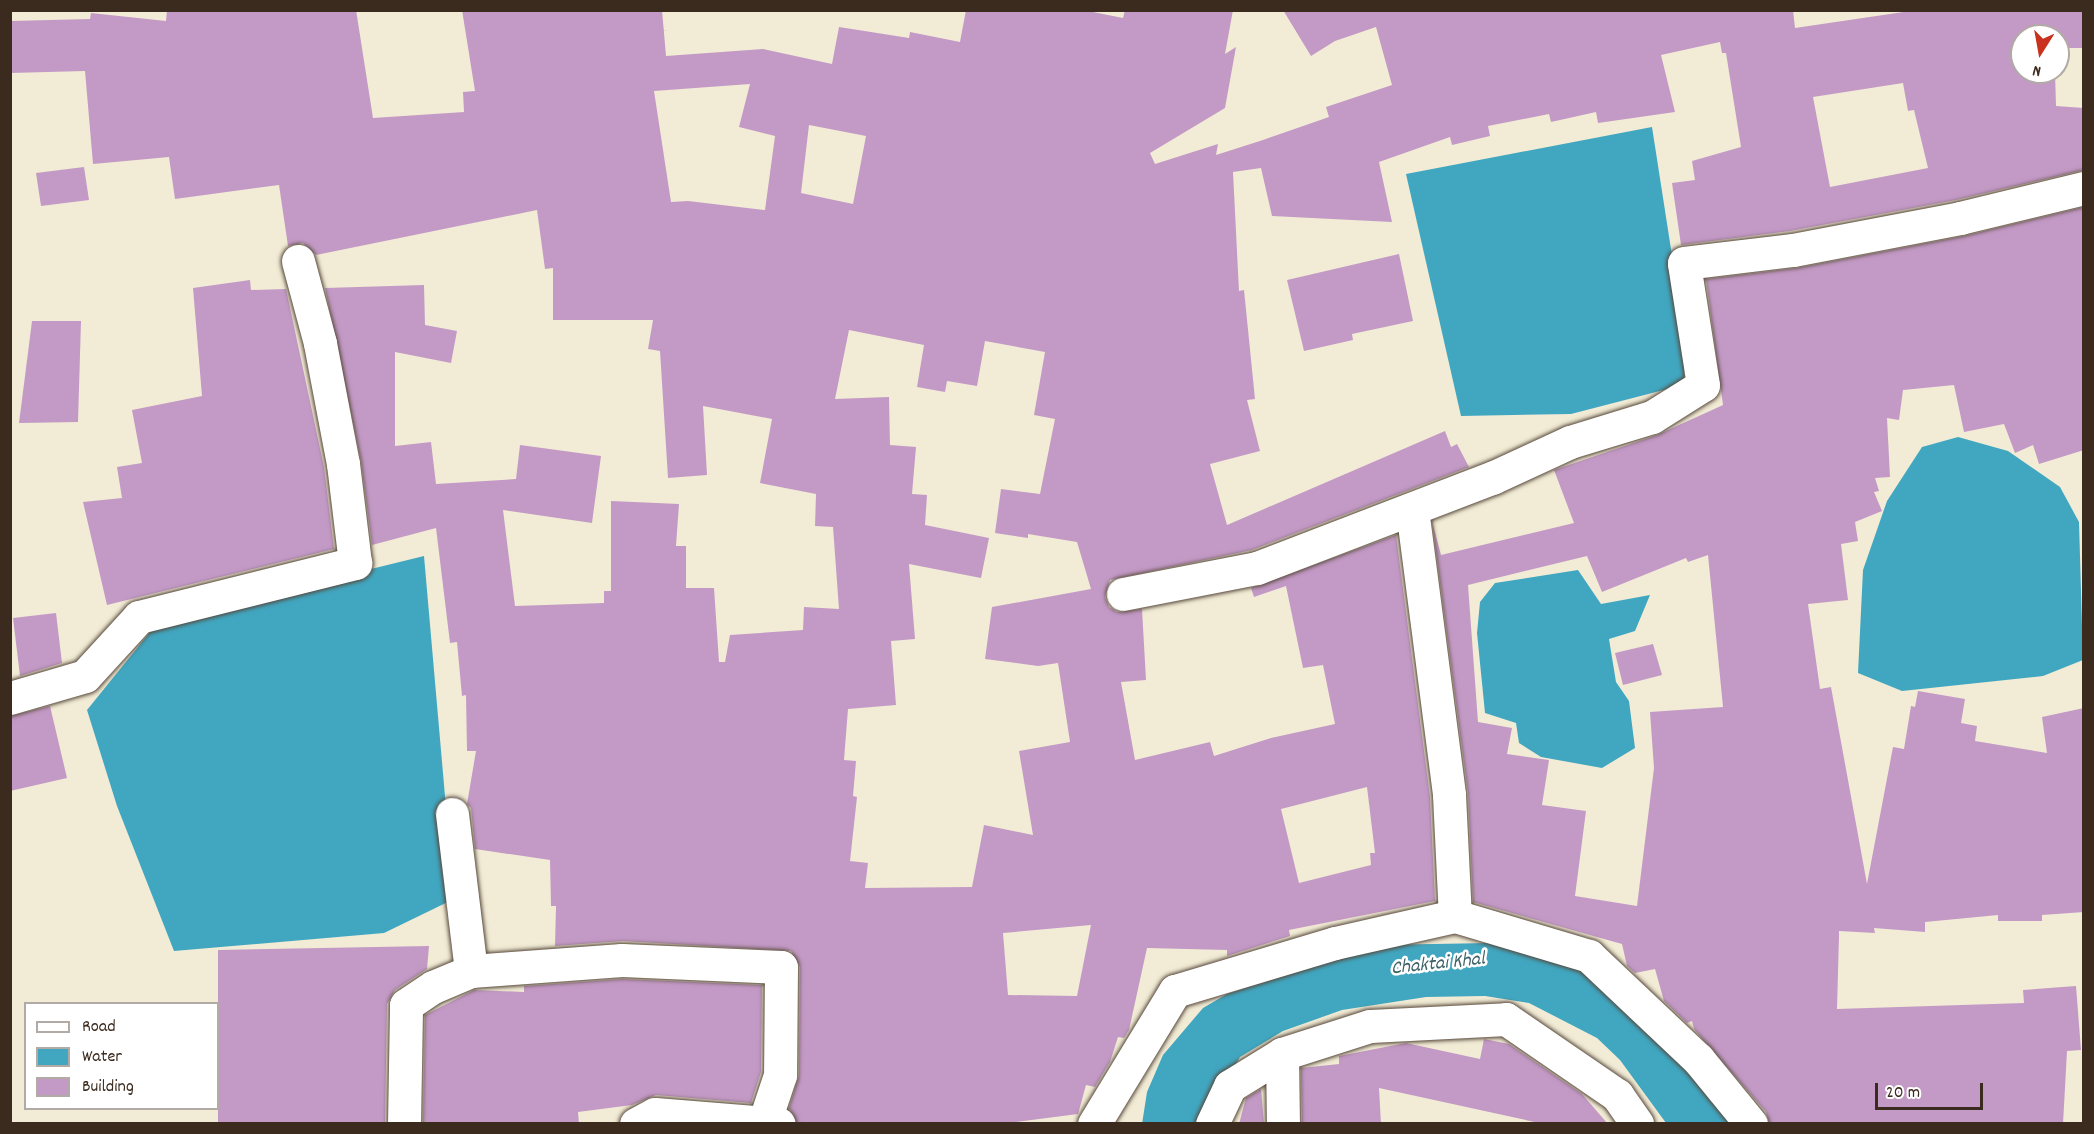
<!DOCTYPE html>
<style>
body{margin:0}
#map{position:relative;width:2094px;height:1134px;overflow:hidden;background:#f2ecd6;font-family:Dekko,sans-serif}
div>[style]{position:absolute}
.water>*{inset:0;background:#41a7c1}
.building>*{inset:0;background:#c39ac6}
.roads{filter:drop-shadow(0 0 2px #56473a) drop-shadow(0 0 2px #56473a)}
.minor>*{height:33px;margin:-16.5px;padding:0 16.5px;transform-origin:16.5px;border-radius:16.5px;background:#fff}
span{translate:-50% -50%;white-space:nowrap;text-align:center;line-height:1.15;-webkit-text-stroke:5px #fff;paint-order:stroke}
.water-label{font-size:20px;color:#3e6267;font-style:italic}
.frame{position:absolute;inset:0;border:12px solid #3b2a1e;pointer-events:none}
.legend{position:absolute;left:24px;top:1002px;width:195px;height:108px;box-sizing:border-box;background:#fff;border:2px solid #b1aaa5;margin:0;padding:8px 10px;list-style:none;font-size:18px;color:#3b2a1e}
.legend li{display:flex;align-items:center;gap:12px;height:30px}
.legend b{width:30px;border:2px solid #b1aaa5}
.north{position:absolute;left:2010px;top:24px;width:60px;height:60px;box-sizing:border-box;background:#fff;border:2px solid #b1aaa5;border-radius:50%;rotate:191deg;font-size:16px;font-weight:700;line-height:24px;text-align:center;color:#3b2a1e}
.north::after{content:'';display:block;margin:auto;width:21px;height:27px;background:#c8321e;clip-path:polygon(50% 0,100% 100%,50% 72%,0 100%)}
.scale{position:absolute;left:1875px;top:1083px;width:108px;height:27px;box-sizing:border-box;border:3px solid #3b2a1e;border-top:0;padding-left:8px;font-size:18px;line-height:21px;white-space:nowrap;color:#3b2a1e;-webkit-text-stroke:4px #fff;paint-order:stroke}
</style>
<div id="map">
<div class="water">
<div style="clip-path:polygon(1652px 127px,1687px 352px,1683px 385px,1571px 414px,1461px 416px,1406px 174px)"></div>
<div style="clip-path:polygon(1958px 437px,2008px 451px,2060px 487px,2079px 522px,2083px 660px,2043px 676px,1902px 691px,1858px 673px,1863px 570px,1887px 501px,1922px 447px)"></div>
<div style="clip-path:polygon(424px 556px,454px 899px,384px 933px,174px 951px,117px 806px,87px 710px,159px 621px)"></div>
<div style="clip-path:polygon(1578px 570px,1601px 604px,1650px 595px,1635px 631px,1609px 639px,1616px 682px,1629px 701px,1635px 748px,1602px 768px,1541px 757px,1519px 743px,1516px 723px,1485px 713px,1477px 633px,1480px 602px,1495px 583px)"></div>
<div style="clip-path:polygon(1489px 943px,1547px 954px,1602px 978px,1740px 1123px,1666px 1123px,1620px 1060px,1597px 1038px,1529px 1003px,1485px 996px,1426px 997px,1342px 1010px,1283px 1031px,1240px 1057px,1201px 1123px,1142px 1124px,1147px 1092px,1163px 1055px,1203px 1008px,1227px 994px,1378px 945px)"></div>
</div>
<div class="building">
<div style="clip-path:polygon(evenodd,167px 10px,356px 10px,373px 118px,464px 112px,463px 92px,475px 91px,462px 10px,662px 10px,666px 56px,763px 49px,832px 64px,839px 27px,909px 38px,910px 32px,960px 42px,966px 10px,1083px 10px,1123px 18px,1125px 10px,1233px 10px,1225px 54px,1236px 47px,1225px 108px,1150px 153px,1155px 164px,1218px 144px,1216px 155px,1263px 140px,1329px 117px,1326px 107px,1392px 85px,1376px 27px,1335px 41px,1311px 56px,1283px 10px,1793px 10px,1795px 28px,1917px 10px,2084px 10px,2084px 48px,2058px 48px,2058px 36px,2022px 36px,2022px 72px,2055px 72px,2056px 106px,2084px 108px,2084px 170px,1956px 200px,1790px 231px,1681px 245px,1672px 183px,1695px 180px,1692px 161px,1741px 147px,1726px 53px,1722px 53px,1720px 42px,1661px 55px,1675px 112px,1598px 123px,1596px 112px,1551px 122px,1549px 114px,1488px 126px,1490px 136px,1452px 145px,1450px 137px,1379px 162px,1392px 222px,1272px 216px,1261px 168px,1233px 172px,1239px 291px,1244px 290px,1255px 399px,1247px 400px,1260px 451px,1210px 464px,1227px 525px,1445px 431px,1451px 447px,1457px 444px,1469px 467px,1252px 550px,1110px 580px,1105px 597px,1109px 607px,1117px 612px,1142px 609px,1146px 680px,1121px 682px,1135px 760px,1210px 742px,1214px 756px,1271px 738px,1335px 724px,1323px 665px,1303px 668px,1286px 586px,1254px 597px,1251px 588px,1396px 535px,1430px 797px,1435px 901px,1289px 930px,1290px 936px,1227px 956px,1227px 950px,1147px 948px,1129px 1030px,1124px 1038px,1118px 1037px,1110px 1062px,1095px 1087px,1086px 1085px,1078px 1114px,1001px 1124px,797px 1124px,789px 1108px,799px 1075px,800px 967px,791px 951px,623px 941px,555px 946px,556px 906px,551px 906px,550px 860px,475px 849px,471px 808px,467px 804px,476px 751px,467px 751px,466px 695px,462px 696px,457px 642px,450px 643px,436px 528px,372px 545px,361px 461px,325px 288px,424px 285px,425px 325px,457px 331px,451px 363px,395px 352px,395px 446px,431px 442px,436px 484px,516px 479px,520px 445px,601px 456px,592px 523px,503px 510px,515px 606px,604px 603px,604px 591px,611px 591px,611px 501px,679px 504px,676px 546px,686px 546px,686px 588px,714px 588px,719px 662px,725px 662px,730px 635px,803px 630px,804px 607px,839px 609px,833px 527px,815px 526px,816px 494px,760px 483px,772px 419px,703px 406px,707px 475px,668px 478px,660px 351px,648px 349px,653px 320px,553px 320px,553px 268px,545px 269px,537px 210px,316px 255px,303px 243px,288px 246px,279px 185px,175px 199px,169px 157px,93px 164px,85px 71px,10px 73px,10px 21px,90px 19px,91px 13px,166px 21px,167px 10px,1903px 83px,1908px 111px,1914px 110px,1928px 168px,1830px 187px,1813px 97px,1903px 83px,167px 10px,750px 84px,739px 127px,775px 136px,765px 210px,688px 201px,671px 202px,654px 91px,750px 84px,167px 10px,809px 125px,866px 136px,853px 204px,801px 193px,809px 125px,167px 10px,849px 330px,924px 345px,917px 387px,945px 392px,947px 381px,977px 386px,985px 341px,1045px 352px,1034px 415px,1055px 419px,1040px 494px,1001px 489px,995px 533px,1028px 538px,1028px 534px,1077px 542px,1091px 589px,992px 607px,985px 659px,1038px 666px,1058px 663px,1070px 742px,1019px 751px,1033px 835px,984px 825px,972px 887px,865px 888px,868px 863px,850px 861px,857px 797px,853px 796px,856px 761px,844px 760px,848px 709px,896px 705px,891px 641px,915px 639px,909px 564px,981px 578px,989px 538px,925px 525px,927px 495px,912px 494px,916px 447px,890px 445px,889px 397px,835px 399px,849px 330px,167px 10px,1367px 787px,1375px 853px,1370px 853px,1371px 865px,1299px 883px,1281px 809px,1367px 787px,167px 10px,1091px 925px,1077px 996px,1008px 995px,1003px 933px,1091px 925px)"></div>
<div style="clip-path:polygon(84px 167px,89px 200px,41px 206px,36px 173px)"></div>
<div style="clip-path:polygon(evenodd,2084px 207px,2084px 450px,2039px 464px,2033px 445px,2015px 453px,2004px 424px,1964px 432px,1954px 385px,1903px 390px,1899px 420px,1887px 418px,1890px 477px,1875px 478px,1879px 491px,1874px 492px,1882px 511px,1855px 522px,1858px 541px,1841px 544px,1848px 600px,1808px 604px,1820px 689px,1831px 687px,1867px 884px,1893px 747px,1904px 749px,1911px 706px,1915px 707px,1918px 691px,1965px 699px,1961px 723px,1977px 726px,1975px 741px,2047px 753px,2042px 717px,2084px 708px,2084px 912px,2042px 915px,2042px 921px,1998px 921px,1998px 915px,1925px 922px,1925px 932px,1874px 928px,1875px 933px,1839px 931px,1839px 936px,1837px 1009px,2024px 1003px,2023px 990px,2076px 986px,2081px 1050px,2067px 1051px,2063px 1124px,1769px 1124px,1766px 1112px,1694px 1029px,1692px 1021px,1687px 1023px,1664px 1001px,1655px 969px,1635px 973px,1627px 966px,1622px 944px,1473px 902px,1468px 793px,1432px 521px,1441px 555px,1574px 523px,1554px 470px,1657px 435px,1723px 405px,1706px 279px,1797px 268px,1964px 236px,2084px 207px,1708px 555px,1723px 707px,1650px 712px,1654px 768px,1637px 906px,1575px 896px,1586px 811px,1542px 805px,1549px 760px,1507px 754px,1512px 728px,1478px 722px,1468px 585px,1587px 556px,1602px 592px,1686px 558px,1688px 562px,1708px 555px)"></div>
<div style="clip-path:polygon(1399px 254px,1413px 321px,1352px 334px,1353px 340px,1304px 351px,1287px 280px)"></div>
<div style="clip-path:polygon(250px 280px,251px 290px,286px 289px,324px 467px,334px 549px,107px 605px,83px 502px,122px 498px,117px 467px,142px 463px,132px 410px,202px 396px,193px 288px)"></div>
<div style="clip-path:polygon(32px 321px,81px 321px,78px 422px,19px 423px)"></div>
<div style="clip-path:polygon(56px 613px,62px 663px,20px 676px,13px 618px)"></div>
<div style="clip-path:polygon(1653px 644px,1662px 675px,1623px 685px,1615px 653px)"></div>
<div style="clip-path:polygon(50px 706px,67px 778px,10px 791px,10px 716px)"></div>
<div style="clip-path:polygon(429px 946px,427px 969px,395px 990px,387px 1004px,385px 1124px,218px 1124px,218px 950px)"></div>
<div style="clip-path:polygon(622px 979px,762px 985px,761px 1072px,751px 1103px,656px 1095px,632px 1105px,578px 1112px,579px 1124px,423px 1124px,425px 1015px,474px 990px,524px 992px,524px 986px)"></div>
<div style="clip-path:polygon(1484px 1039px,1509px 1044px,1582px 1094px,1608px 1124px,1544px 1124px,1379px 1088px,1381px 1124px,1302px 1124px,1301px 1068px,1339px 1064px,1339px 1056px,1406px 1043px,1480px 1059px)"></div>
<div style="clip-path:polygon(1261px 1089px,1264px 1124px,1239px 1124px,1246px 1098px)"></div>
</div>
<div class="roads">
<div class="minor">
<div style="left:1412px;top:509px;width:288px;rotate:82.6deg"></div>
<div style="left:1449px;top:795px;width:121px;rotate:87.2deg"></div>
<div style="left:1123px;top:594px;width:136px;rotate:-11deg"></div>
<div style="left:1257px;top:568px;width:252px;rotate:-21deg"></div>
<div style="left:1492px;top:478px;width:86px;rotate:-24.8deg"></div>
<div style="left:1570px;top:442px;width:86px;rotate:-17deg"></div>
<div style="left:1652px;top:417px;width:60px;rotate:-32.1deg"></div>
<div style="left:1703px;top:385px;width:123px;rotate:-98.9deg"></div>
<div style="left:1684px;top:263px;width:110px;rotate:-6.8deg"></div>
<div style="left:1793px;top:250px;width:170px;rotate:-10.8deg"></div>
<div style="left:1960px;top:218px;width:128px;rotate:-13.6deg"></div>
<div style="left:10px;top:698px;width:78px;rotate:-16.3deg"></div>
<div style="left:85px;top:676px;width:80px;rotate:-47.5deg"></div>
<div style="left:139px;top:617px;width:223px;rotate:-14deg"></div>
<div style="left:355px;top:563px;width:100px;rotate:-96.9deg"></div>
<div style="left:343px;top:464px;width:123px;rotate:-100.8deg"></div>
<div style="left:320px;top:343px;width:85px;rotate:-105deg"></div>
<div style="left:452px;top:814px;width:158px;rotate:83.1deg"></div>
<div style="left:1282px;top:1054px;width:70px;rotate:89.2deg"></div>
<div style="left:404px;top:1124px;width:119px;rotate:-89deg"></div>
<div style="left:406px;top:1005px;width:32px;rotate:-34deg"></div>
<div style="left:433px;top:987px;width:41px;rotate:-22.8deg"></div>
<div style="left:471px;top:971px;width:151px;rotate:-4.2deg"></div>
<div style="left:622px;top:960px;width:159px;rotate:2.5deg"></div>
<div style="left:781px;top:967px;width:108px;rotate:90.5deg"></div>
<div style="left:780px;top:1075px;width:47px;rotate:108.4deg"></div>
<div style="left:636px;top:1124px;width:21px;rotate:-28deg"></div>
<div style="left:655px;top:1114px;width:124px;rotate:4.6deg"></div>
<div style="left:1094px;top:1124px;width:156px;rotate:-58.7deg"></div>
<div style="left:1175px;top:991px;width:167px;rotate:-16.7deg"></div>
<div style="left:1335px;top:943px;width:123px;rotate:-12.7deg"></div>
<div style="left:1455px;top:916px;width:140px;rotate:16.6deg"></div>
<div style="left:1589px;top:956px;width:150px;rotate:43.4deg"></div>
<div style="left:1698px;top:1059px;width:84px;rotate:50.8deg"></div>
<div style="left:1212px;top:1124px;width:42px;rotate:-64.7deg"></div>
<div style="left:1230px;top:1086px;width:61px;rotate:-31.6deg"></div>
<div style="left:1282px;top:1054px;width:92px;rotate:-17.7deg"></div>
<div style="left:1370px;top:1026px;width:136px;rotate:-2.9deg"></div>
<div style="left:1506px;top:1019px;width:135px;rotate:34.4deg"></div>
<div style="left:1617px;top:1095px;width:35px;rotate:55deg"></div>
</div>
</div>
<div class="water-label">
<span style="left:1438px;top:965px;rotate:-6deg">Chaktai Khal</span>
</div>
<div class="frame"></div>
<ul class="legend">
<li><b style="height:8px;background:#fff"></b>Road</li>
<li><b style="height:16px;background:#41a7c1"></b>Water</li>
<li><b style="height:16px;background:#c39ac6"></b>Building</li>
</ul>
<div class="north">N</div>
<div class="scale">20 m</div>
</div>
